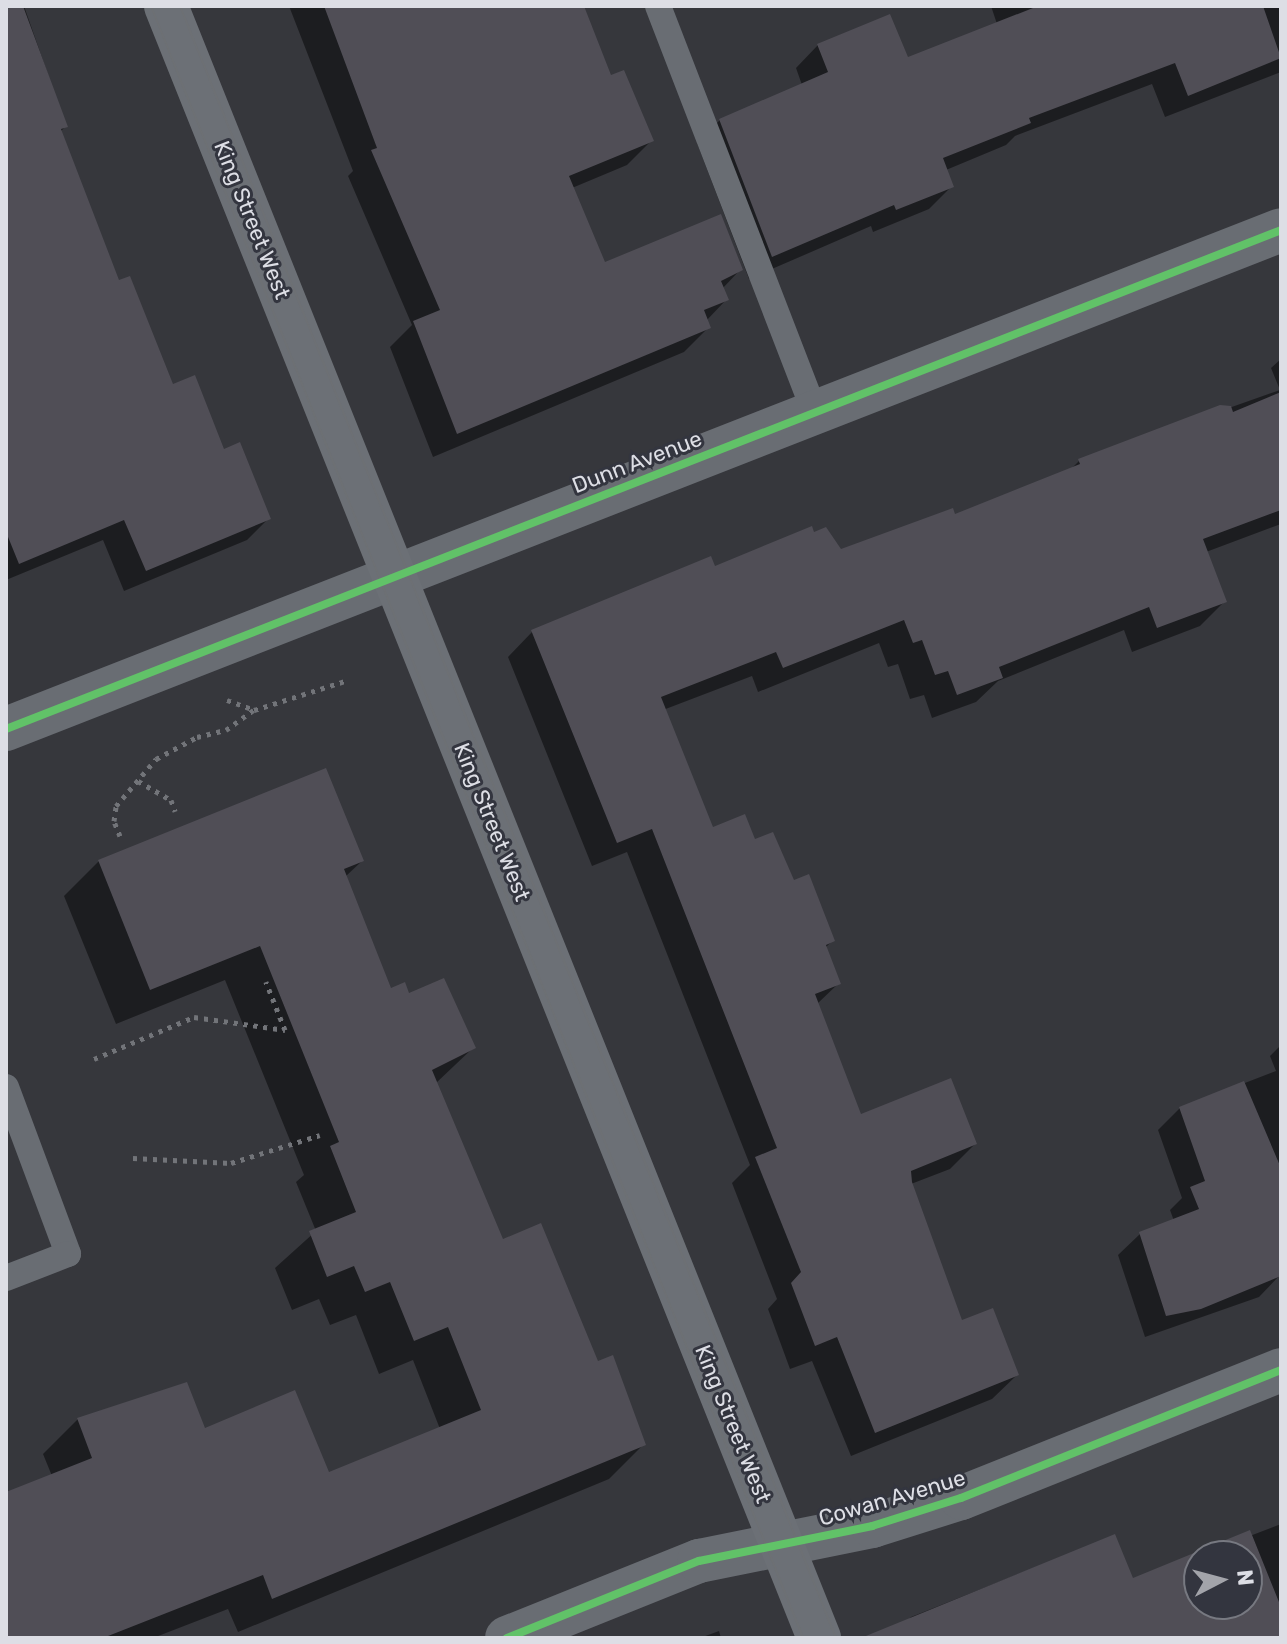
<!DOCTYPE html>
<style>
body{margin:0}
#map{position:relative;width:1287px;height:1644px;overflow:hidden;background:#36373c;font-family:Rubik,sans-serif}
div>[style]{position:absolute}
.shadow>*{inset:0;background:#0007}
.building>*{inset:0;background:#504e56}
.path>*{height:5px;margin-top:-2.5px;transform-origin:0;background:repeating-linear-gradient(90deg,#727479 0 4px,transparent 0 10px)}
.service>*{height:26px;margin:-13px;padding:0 13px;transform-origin:13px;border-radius:13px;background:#696d73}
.minor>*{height:44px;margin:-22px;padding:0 22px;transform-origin:22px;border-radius:22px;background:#696d73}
.secondary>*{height:44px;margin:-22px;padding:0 22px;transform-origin:22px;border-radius:22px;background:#6c7076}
.tram>*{height:2px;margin:-1px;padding:0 1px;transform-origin:1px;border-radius:1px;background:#6d7074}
.cycleway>*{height:8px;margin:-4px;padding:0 4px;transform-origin:4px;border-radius:4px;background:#61c268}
span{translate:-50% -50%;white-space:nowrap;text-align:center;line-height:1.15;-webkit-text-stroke:6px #33353f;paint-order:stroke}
.street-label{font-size:22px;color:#dddee5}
.frame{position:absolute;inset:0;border:8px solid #dddee5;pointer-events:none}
.north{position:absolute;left:1183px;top:1540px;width:80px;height:80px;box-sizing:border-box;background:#33353f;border:2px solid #777981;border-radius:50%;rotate:84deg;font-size:22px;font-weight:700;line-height:32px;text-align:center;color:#dddee5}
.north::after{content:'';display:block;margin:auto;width:28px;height:36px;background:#a3a4aa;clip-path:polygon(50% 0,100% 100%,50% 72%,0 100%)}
</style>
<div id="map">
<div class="shadow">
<div style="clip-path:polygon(6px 6px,24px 6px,66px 126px,60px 132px,118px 283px,172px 387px,268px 519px,247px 540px,124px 591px,103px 540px,6px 580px)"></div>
<div style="clip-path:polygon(289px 6px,582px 6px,610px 78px,651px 141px,627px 165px,572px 188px,603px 265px,740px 270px,722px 289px,726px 300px,706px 321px,708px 328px,684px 352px,433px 457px,390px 347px,412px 325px,348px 176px,353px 171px)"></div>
<div style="clip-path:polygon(991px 6px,1281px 6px,1281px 72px,1165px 117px,1152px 84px,1015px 136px,1006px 145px,946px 170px,952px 186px,929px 209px,873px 232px,871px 226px,749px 279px,697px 143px,720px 120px,802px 85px,796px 68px,818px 45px,907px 59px,997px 24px)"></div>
<div style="clip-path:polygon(1281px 359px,1281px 524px,1206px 552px,1225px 601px,1200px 626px,1132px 652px,1124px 630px,998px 681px,976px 702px,932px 718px,924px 695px,910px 699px,898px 664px,888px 667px,879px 643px,758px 692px,752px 676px,663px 710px,712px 829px,754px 842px,793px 883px,832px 941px,825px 948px,839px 983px,817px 1004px,860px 1117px,975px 1144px,950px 1169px,911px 1184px,961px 1322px,1017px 1375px,992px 1399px,851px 1456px,812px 1361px,790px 1369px,768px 1309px,777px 1299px,732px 1183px,750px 1165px,627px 852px,592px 866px,508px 657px,532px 632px,813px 534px,840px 552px,954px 517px,1070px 470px,1079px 461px,1280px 390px,1271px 368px)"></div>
<div style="clip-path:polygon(99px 861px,362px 861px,345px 877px,390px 991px,408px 995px,474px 1047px,435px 1084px,502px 1242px,597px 1363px,644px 1444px,609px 1479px,238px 1632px,228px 1609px,153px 1638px,6px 1638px,6px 1494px,52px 1476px,43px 1454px,78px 1419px,204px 1431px,328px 1475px,440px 1429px,413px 1360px,379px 1374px,356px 1315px,330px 1325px,319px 1299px,292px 1310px,275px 1268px,316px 1231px,296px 1182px,304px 1175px,225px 980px,116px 1024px,64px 896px)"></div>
<div style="clip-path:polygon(1281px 1045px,1280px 1275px,1259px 1297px,1145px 1337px,1118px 1255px,1140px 1234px,1174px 1221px,1170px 1210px,1182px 1198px,1158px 1130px,1180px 1108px,1276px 1071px,1270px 1056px)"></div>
<div style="clip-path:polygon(evenodd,1281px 1524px,1281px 1638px,891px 1638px,911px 1617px,1114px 1536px,1132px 1581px,1281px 1524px,1199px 1556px,1247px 1556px,1247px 1604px,1199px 1604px,1199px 1556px)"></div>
<div style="clip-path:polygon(719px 1631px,721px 1638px,700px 1638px)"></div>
</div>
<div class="building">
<div style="clip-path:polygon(6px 6px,23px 6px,68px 127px,61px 129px,119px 280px,130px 276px,173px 384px,195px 375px,224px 449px,240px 442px,271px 519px,146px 571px,124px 520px,19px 564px,6px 532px)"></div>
<div style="clip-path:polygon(324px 6px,584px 6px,611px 75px,624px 70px,654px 141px,569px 176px,605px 262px,721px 214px,743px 270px,721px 281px,729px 300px,704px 310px,711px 328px,457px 434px,413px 321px,440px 310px,371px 150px,377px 148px)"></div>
<div style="clip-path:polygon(1038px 6px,1263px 6px,1281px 58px,1188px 96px,1175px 63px,1029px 118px,1031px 123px,943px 158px,954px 187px,896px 210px,894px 205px,772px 257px,719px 119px,828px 72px,817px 44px,890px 14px,908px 57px)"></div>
<div style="clip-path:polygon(1281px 392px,1281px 510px,1203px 539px,1227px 602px,1157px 628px,1149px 607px,999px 667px,1003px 678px,957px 695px,948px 671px,935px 675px,922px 640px,913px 643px,904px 620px,783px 668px,776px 652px,661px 697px,713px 827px,745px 814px,755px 839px,773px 832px,794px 880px,809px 874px,835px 941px,826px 945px,841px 984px,815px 994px,861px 1114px,951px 1078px,977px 1144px,911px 1171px,912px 1182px,962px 1320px,993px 1308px,1019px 1375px,875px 1433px,837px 1337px,815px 1346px,791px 1283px,801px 1272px,755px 1157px,777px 1148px,652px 829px,617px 843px,531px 630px,711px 556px,715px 566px,812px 526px,814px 532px,826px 527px,841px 549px,953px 508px,955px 514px,1080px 464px,1078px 459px,1220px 405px,1231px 406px,1233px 412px)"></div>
<div style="clip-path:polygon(326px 768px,364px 861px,344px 869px,391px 988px,405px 982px,409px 993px,444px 978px,476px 1048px,432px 1070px,503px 1239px,541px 1223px,598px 1361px,613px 1355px,646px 1445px,272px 1599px,263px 1575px,103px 1638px,6px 1638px,6px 1492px,92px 1458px,77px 1418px,187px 1382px,205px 1428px,295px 1390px,329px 1472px,481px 1410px,448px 1327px,414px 1341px,390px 1282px,365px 1292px,354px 1266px,327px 1277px,309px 1231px,356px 1212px,330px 1146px,339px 1142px,260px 946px,150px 990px,98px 860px)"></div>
<div style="clip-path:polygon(1244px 1081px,1281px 1168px,1281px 1276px,1201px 1309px,1166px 1316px,1139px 1232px,1199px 1209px,1190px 1187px,1205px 1181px,1179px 1107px)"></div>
<div style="clip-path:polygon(evenodd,1250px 1530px,1281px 1607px,1281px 1638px,861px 1638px,1115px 1534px,1133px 1578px,1250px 1530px,1199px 1556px,1247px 1556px,1247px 1604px,1199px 1604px,1199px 1556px)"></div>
</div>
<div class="path">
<div style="left:227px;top:700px;width:29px;rotate:20deg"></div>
<div style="left:254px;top:710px;width:96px;rotate:-17.7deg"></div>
<div style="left:138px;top:781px;width:38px;rotate:30deg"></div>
<div style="left:171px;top:800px;width:12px;rotate:70deg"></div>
<div style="left:120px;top:836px;width:16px;rotate:-112deg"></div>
<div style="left:114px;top:821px;width:15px;rotate:-82deg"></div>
<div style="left:116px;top:806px;width:62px;rotate:-49.6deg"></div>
<div style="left:156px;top:759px;width:47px;rotate:-28.2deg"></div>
<div style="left:197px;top:737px;width:30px;rotate:-14deg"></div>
<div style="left:226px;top:730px;width:34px;rotate:-36deg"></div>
<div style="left:94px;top:1059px;width:108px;rotate:-22.8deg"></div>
<div style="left:194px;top:1017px;width:92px;rotate:8.1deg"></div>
<div style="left:285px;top:1030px;width:52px;rotate:-111.6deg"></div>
<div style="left:133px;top:1158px;width:98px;rotate:2.9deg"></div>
<div style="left:231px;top:1163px;width:93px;rotate:-17.5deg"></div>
</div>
<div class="service">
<div style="left:658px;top:6px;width:436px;rotate:68.9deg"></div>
<div style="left:6px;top:1087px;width:178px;rotate:69.6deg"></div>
<div style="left:68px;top:1254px;width:66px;rotate:158.8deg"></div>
</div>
<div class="minor">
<div style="left:6px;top:729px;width:1369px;rotate:-21.37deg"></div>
<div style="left:507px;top:1638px;width:207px;rotate:-21.9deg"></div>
<div style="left:699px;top:1561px;width:177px;rotate:-11.4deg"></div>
<div style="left:872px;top:1526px;width:93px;rotate:-17.5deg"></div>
<div style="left:961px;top:1498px;width:345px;rotate:-21.8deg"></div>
</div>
<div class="secondary">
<div style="left:166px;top:6px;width:1758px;rotate:68.19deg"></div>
</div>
<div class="tram">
<div style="left:151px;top:6px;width:1757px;rotate:68.22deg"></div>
<div style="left:180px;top:6px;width:1759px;rotate:68.1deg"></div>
</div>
<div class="cycleway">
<div style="left:6px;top:729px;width:1369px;rotate:-21.37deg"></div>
<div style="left:507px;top:1638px;width:207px;rotate:-21.9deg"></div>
<div style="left:699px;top:1561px;width:177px;rotate:-11.4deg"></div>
<div style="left:872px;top:1526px;width:93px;rotate:-17.5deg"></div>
<div style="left:961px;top:1498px;width:345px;rotate:-21.8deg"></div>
</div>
<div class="street-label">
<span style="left:252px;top:220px;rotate:68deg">King Street West</span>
<span style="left:637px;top:462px;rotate:-21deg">Dunn Avenue</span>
<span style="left:492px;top:822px;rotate:68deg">King Street West</span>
<span style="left:733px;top:1424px;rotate:68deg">King Street West</span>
<span style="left:892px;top:1498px;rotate:-16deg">Cowan Avenue</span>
</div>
<div class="frame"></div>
<div class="north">N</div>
</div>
